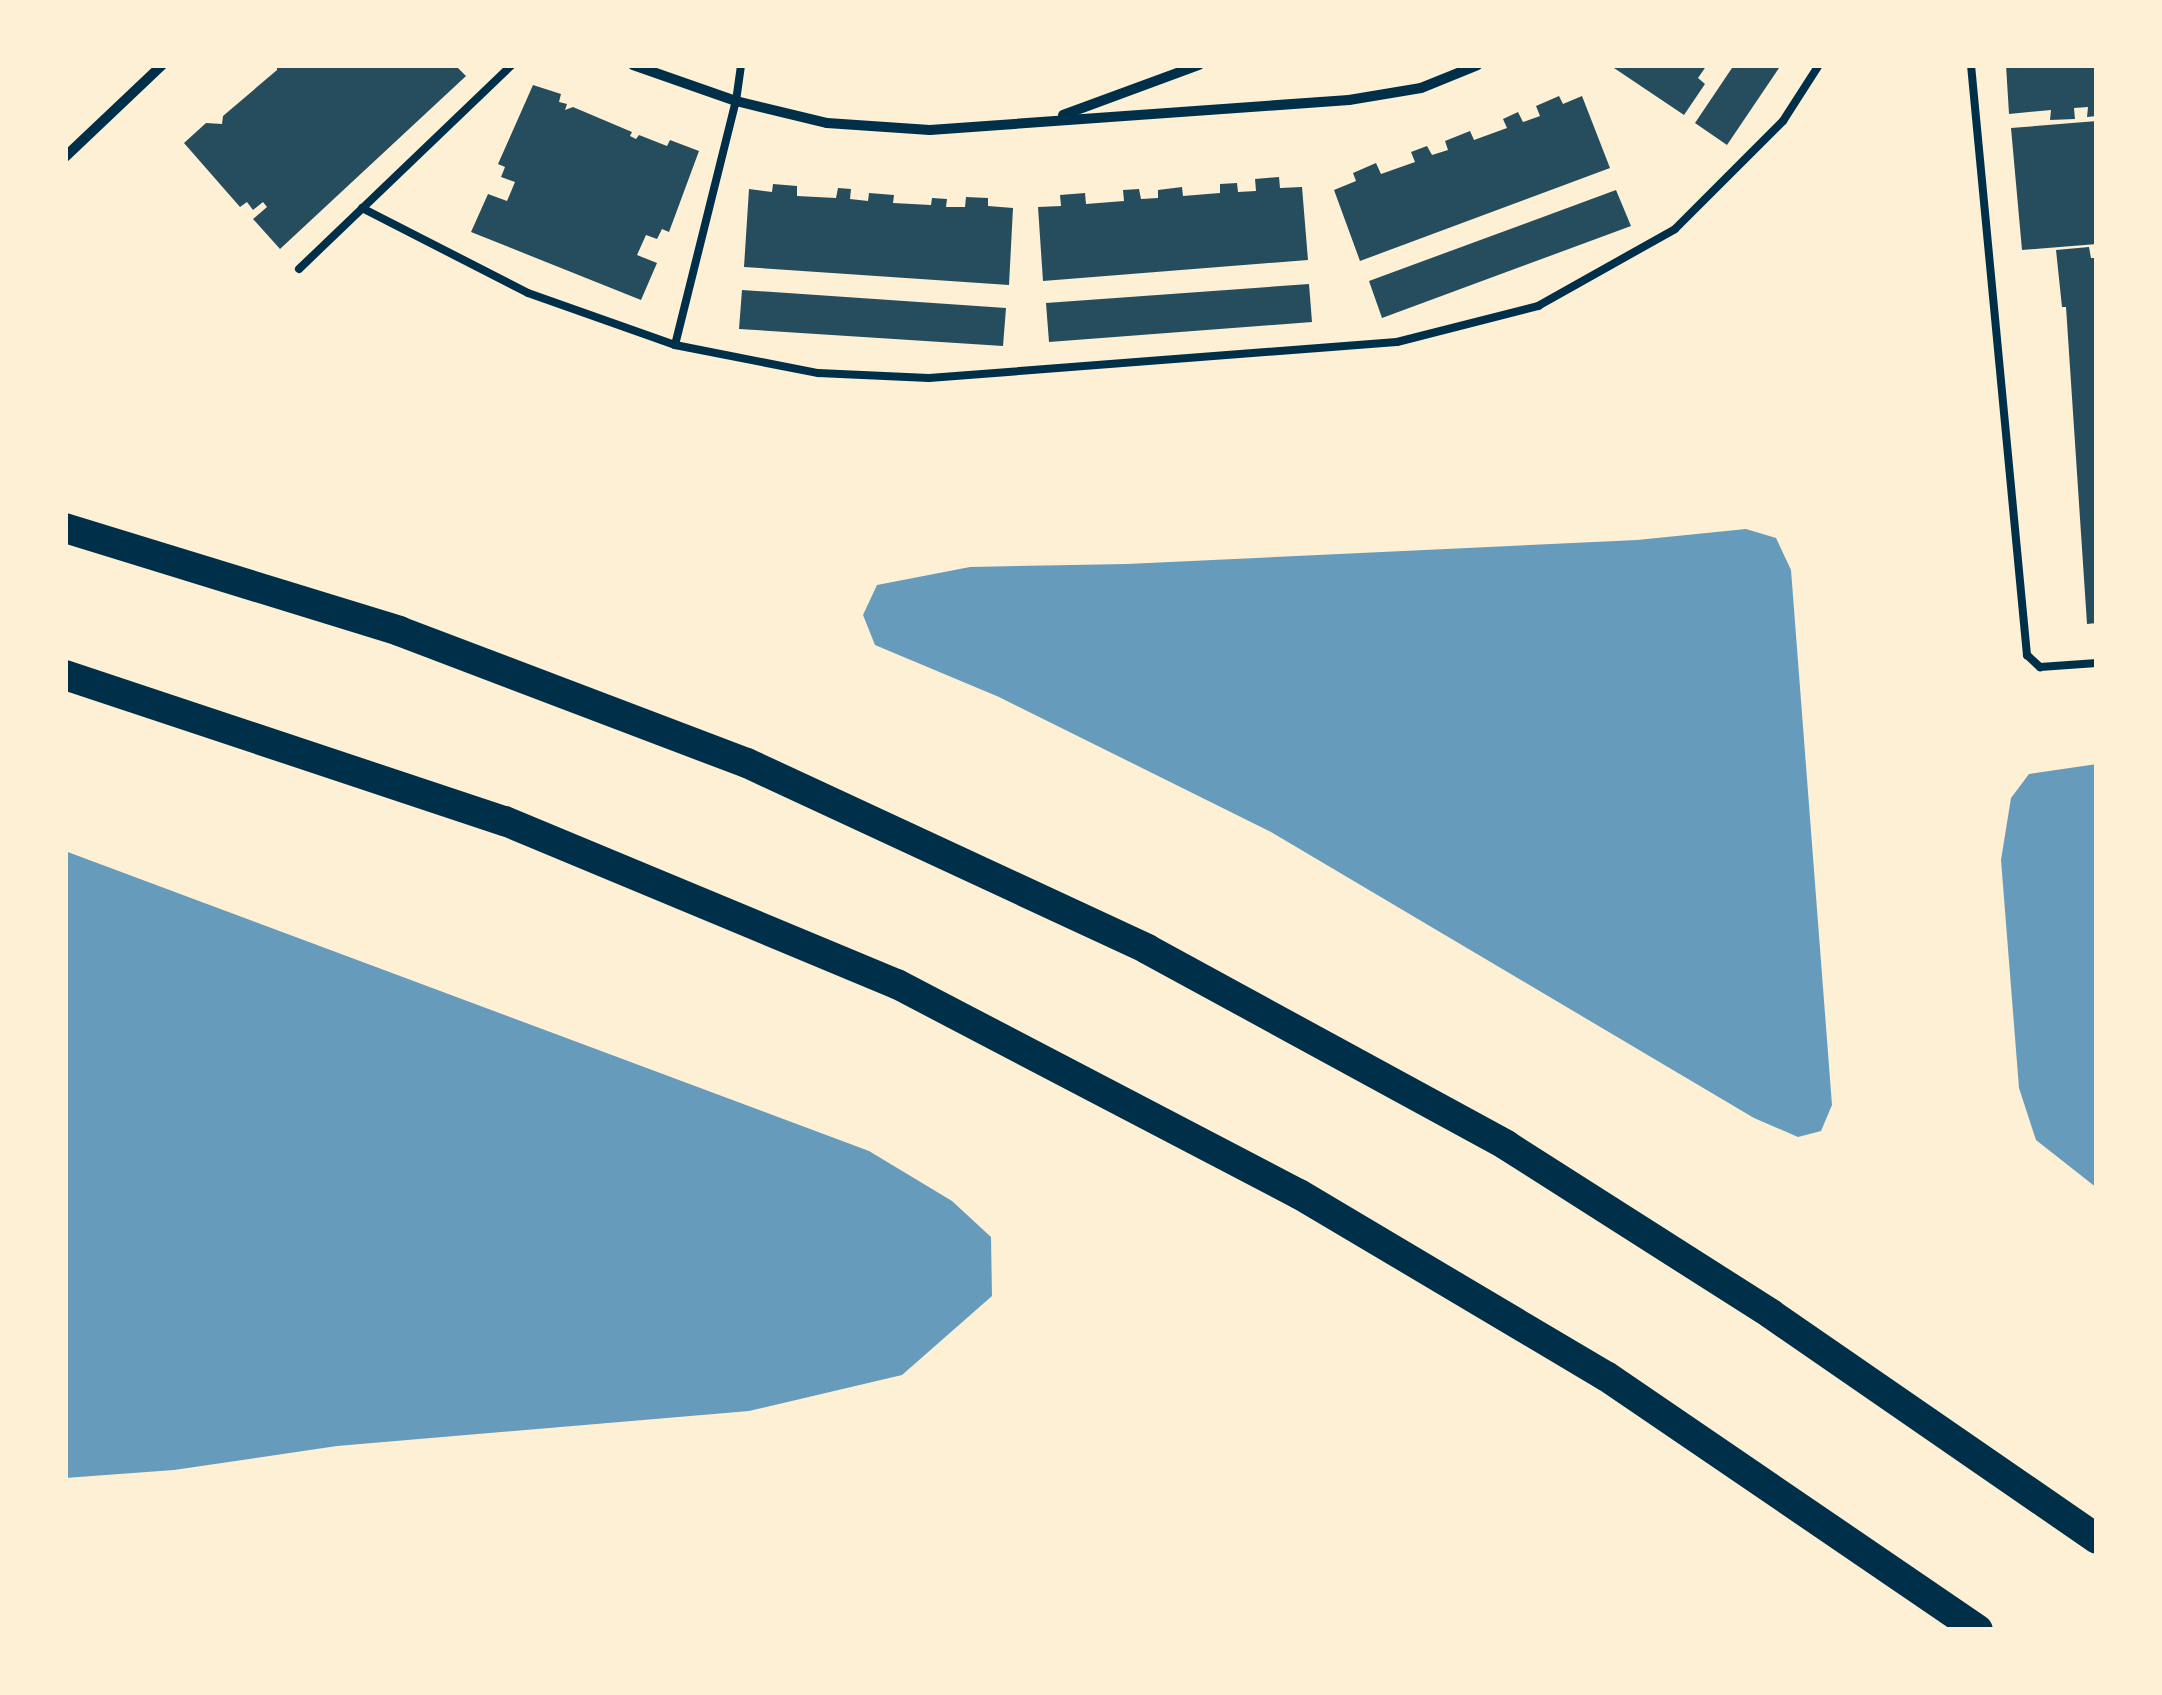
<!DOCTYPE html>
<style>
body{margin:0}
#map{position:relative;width:2162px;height:1695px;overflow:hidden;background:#fdf0d5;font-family:Commissioner,sans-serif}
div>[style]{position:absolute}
.water>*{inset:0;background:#669bbc}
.building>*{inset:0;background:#264d5e}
.service>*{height:8px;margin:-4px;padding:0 4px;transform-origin:4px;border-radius:4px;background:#003049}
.minor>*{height:10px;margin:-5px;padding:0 5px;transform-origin:5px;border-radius:5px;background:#003049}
.motorway>*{height:30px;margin:-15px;padding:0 15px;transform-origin:15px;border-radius:15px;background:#003049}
span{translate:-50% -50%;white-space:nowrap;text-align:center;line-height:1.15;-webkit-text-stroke:8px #fdf0d5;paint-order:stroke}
.frame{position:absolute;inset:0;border:68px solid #fdf0d5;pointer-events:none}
</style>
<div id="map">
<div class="water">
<div style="clip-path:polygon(1746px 529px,1776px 538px,1791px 570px,1832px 1105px,1821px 1131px,1798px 1137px,1754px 1118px,1271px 832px,999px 697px,875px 645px,863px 615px,877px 585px,970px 567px,1127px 564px,1637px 540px)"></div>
<div style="clip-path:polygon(2097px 764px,2097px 1188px,2036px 1140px,2019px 1088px,2001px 860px,2011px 798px,2029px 774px)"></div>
<div style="clip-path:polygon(65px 851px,869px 1151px,952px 1201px,991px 1237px,992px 1296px,902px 1375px,749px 1411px,337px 1446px,174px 1470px,65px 1478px)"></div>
</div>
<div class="building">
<div style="clip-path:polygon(277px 65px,455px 65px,466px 76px,280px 249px,253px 219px,267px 207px,263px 202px,253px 210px,247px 202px,240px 207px,184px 143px,206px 123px,222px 124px,223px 116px,277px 70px)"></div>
<div style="clip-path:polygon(1616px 65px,1707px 65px,1698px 78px,1705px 84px,1684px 115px,1614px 68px)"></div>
<div style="clip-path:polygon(1734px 65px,1781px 65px,1727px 145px,1695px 123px)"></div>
<div style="clip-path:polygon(2006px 65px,2097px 65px,2097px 116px,2087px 117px,2088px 107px,2074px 108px,2075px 119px,2050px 120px,2051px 110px,2009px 114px)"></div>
<div style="clip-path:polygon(533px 85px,561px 94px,559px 102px,567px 104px,565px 110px,573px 107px,632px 132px,630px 136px,636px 139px,639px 135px,667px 146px,670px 140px,699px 151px,669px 232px,662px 229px,657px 239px,646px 235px,637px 255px,657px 263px,641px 300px,471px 232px,488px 194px,507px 201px,515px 182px,501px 177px,505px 167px,498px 164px)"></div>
<div style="clip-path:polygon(1559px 96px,1563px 104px,1582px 96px,1610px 168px,1360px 261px,1334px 190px,1356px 181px,1353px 173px,1376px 163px,1381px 174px,1415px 162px,1411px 152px,1427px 146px,1432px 155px,1448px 150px,1445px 141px,1470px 131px,1474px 140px,1507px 128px,1503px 119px,1518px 112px,1523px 122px,1540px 116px,1536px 106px)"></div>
<div style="clip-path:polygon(2097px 121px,2097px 244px,2022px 250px,2011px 128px)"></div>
<div style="clip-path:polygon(1279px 177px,1280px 188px,1302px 187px,1308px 260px,1043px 281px,1038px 207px,1061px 206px,1060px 195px,1085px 193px,1086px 204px,1124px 201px,1123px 190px,1139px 189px,1141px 199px,1158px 198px,1158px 190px,1182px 187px,1183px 196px,1220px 193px,1220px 184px,1237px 183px,1238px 192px,1256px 191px,1255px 179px)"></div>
<div style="clip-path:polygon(773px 184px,797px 186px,797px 196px,836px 198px,838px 188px,851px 189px,850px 199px,868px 201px,869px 193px,894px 195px,893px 203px,931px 205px,932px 198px,947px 199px,946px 207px,965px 207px,966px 197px,988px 198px,988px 206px,1013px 208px,1009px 285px,744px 267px,749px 189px,772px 192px)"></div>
<div style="clip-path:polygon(1616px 190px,1631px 226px,1382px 318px,1369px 281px)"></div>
<div style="clip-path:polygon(2089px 247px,2091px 258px,2097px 258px,2097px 623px,2087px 624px,2066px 307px,2062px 307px,2056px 250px)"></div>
<div style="clip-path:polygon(1309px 284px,1312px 322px,1049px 342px,1046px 303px)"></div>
<div style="clip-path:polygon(742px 290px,1006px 308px,1003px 346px,739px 329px)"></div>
</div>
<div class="service">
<div style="left:1971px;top:65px;width:593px;rotate:84.58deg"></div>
<div style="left:2027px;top:655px;width:18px;rotate:43deg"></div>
<div style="left:2040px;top:667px;width:57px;rotate:-4deg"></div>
<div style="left:362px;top:208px;width:186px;rotate:27.1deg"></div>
<div style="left:528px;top:293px;width:156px;rotate:19.5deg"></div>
<div style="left:675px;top:345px;width:146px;rotate:11.1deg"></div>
<div style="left:818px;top:373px;width:111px;rotate:2.6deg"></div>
<div style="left:929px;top:378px;width:469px;rotate:-4.4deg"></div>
<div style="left:1397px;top:342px;width:146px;rotate:-14.3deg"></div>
<div style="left:1538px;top:306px;width:157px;rotate:-29.3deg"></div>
<div style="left:1675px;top:229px;width:153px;rotate:-45deg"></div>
<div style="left:1783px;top:121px;width:67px;rotate:-57.3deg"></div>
<div style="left:299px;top:269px;width:295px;rotate:-43.8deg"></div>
<div style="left:675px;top:345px;width:252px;rotate:-76deg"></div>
<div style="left:736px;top:101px;width:36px;rotate:-82deg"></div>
</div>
<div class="minor">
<div style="left:633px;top:65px;width:109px;rotate:19.3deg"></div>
<div style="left:736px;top:101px;width:94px;rotate:13.6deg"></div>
<div style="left:827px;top:123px;width:103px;rotate:3.9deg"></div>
<div style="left:930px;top:130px;width:420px;rotate:-4.1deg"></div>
<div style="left:1349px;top:100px;width:73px;rotate:-9.5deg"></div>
<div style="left:1421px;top:88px;width:61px;rotate:-22deg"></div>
<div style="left:1063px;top:115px;width:145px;rotate:-20.2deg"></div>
<div style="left:65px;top:157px;width:134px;rotate:-43.5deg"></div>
</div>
<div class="motorway">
<div style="left:65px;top:528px;width:350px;rotate:17.1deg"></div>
<div style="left:399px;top:631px;width:372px;rotate:20.8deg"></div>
<div style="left:747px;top:763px;width:441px;rotate:24.9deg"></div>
<div style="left:1147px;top:949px;width:409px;rotate:28.6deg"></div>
<div style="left:1506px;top:1145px;width:314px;rotate:32.5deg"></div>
<div style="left:1771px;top:1314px;width:396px;rotate:34.6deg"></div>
<div style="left:65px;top:675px;width:464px;rotate:18.4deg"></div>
<div style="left:505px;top:821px;width:425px;rotate:22.6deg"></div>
<div style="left:897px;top:984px;width:454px;rotate:27.6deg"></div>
<div style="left:1299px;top:1194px;width:357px;rotate:30.7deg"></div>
<div style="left:1606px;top:1376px;width:450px;rotate:34.3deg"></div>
</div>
<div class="frame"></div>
</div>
